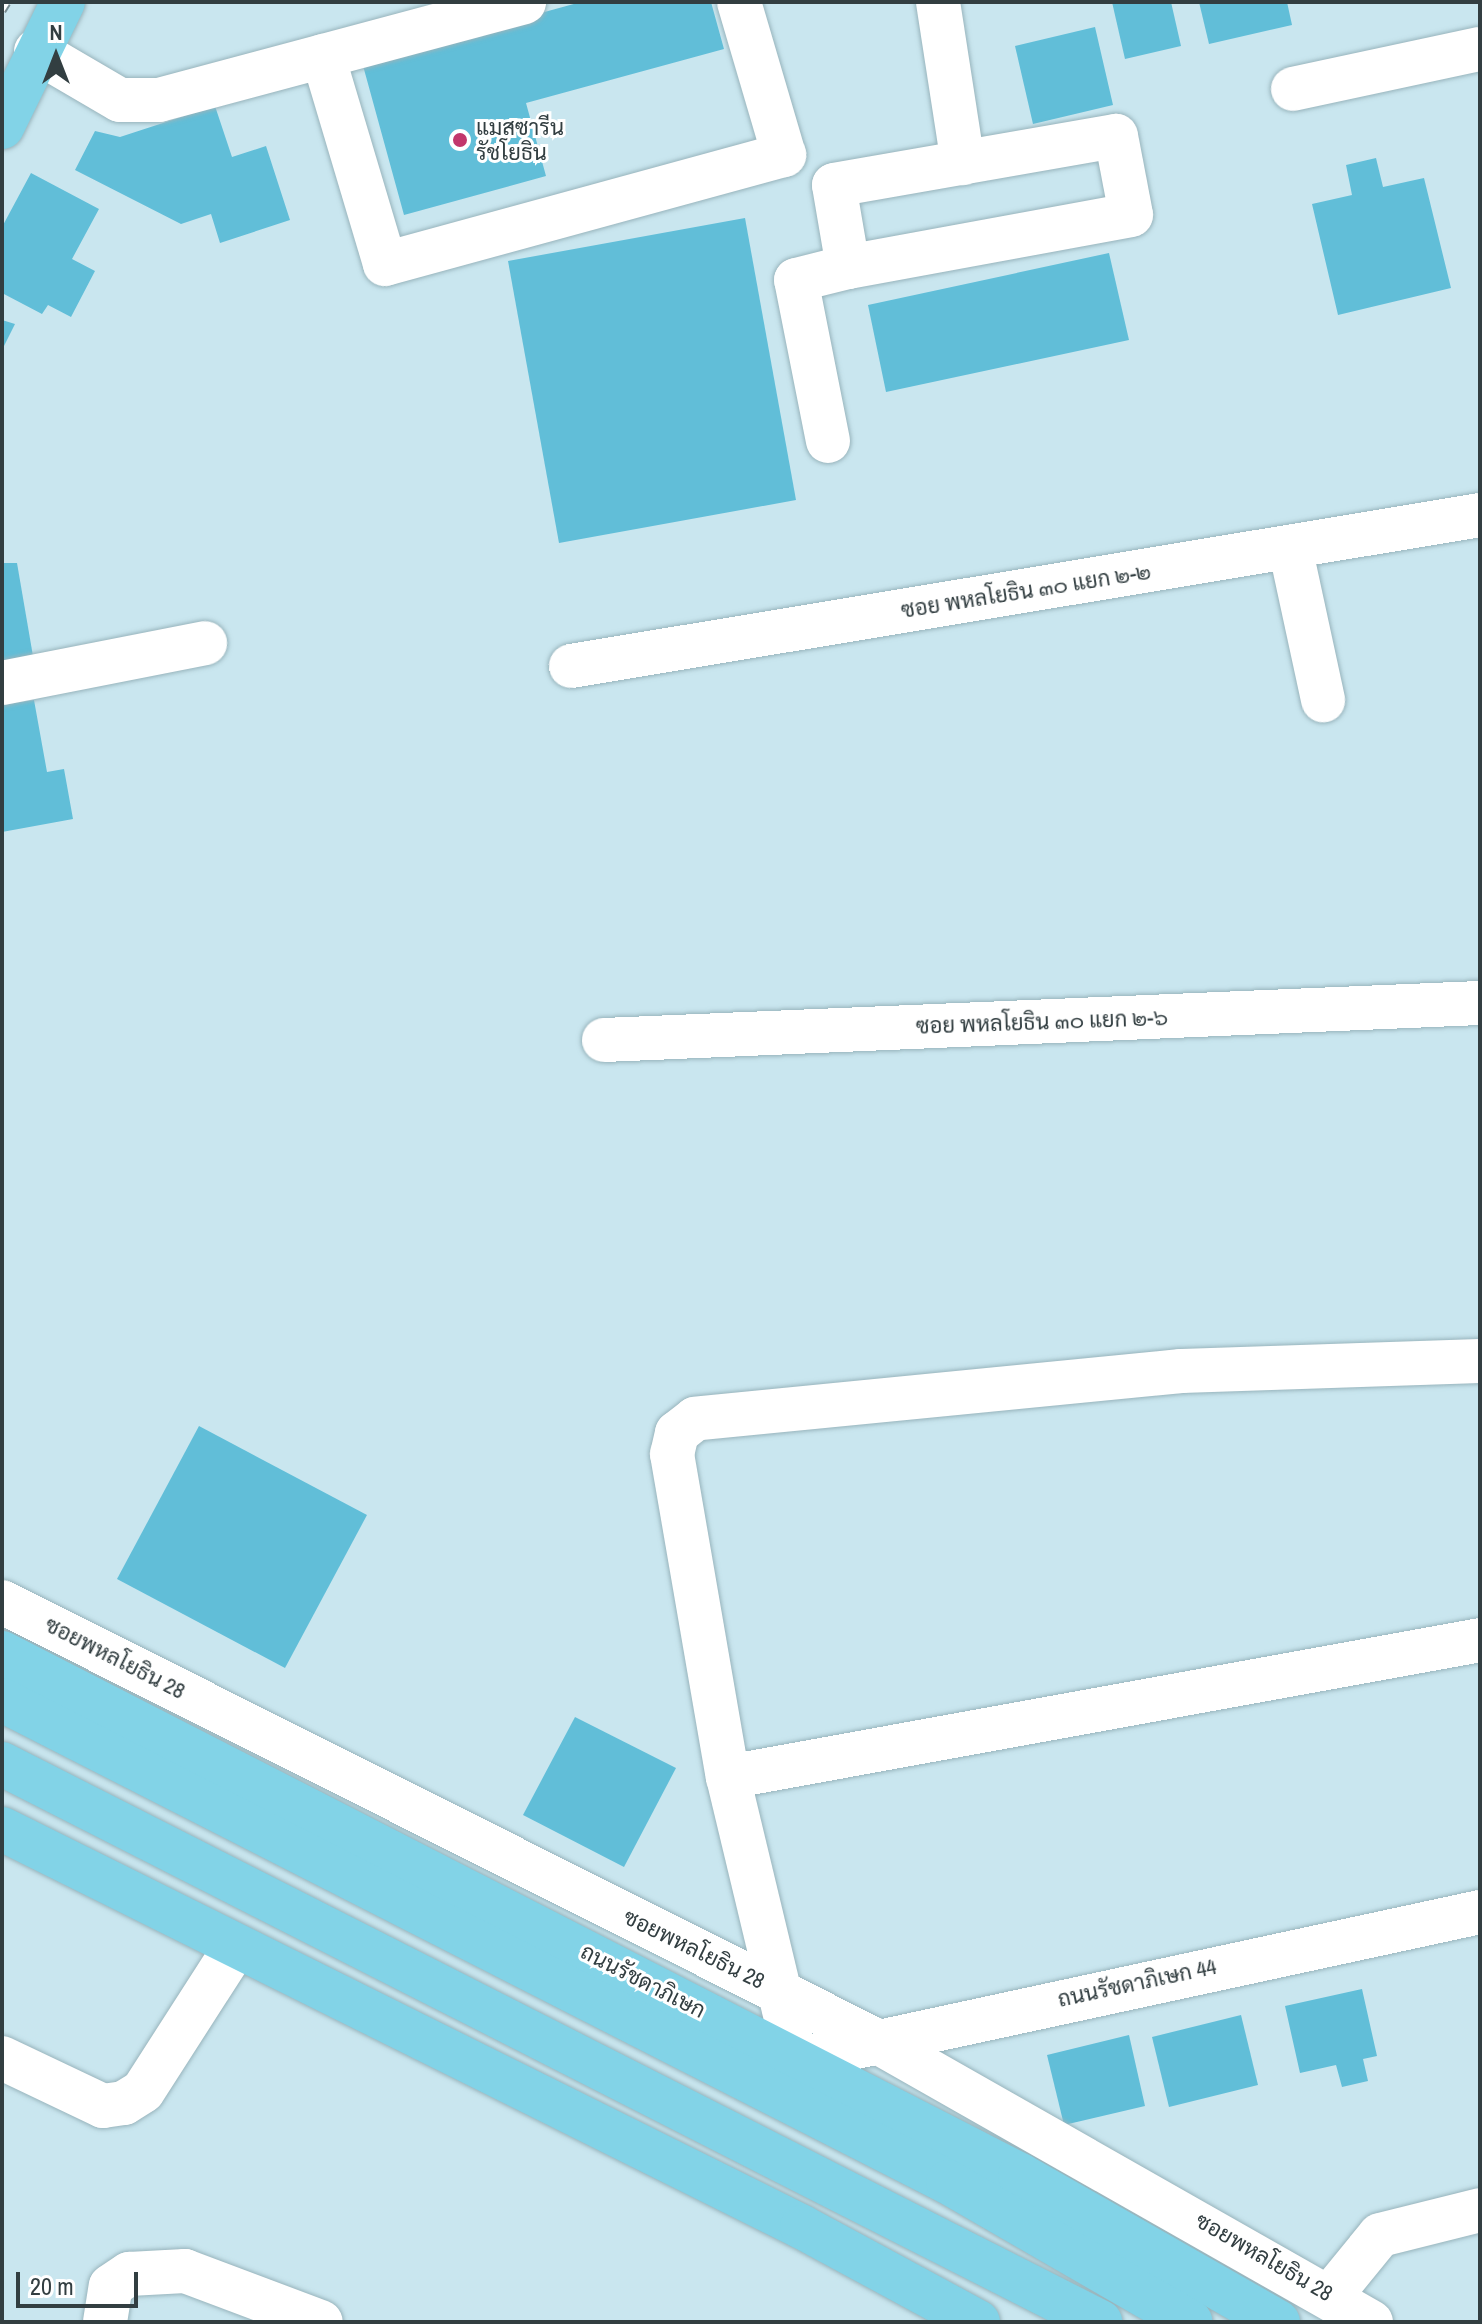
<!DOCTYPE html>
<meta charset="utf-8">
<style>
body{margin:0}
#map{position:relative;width:1482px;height:2324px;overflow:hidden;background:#c9e6ef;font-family:"Archivo Narrow",Sarabun,sans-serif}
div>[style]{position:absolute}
.building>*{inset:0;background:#61bed8}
.roads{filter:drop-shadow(0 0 2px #98b4bc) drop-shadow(0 0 2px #98b4bc)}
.minor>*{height:44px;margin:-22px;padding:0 22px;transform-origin:22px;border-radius:22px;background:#fff}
.major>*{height:44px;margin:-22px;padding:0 22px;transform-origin:22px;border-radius:22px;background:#82d3e7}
.rail>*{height:9px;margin-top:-4.5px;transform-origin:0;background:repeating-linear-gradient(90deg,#fff 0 18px,#778b91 0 36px);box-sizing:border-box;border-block:2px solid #778b91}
.dots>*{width:22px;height:22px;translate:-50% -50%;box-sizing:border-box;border:4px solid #fff;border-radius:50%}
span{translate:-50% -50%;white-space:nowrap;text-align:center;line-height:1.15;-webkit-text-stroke:6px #fff;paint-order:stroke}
.poi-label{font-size:22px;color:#323e41}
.left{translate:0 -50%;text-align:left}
.street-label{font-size:22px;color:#323e41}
.frame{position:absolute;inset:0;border:4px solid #323e41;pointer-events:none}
.north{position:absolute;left:16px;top:16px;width:80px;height:80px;-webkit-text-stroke:6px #fff;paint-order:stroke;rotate:0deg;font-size:22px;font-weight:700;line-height:32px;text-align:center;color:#323e41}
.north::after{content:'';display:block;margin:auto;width:28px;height:36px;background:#323e41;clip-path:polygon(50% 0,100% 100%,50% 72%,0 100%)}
.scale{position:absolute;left:16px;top:2272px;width:122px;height:36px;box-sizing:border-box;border:4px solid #323e41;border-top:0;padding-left:10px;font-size:24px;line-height:28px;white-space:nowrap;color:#323e41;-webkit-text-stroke:6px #fff;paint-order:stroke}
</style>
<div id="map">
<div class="building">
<div style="clip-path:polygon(581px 2px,711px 2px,724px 49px,526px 103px,546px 176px,404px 215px,362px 62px)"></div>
<div style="clip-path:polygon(1112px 2px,1171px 2px,1181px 46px,1125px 59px)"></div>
<div style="clip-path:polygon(1199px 2px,1287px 2px,1292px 25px,1209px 44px)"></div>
<div style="clip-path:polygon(1095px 27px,1113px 105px,1033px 124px,1015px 46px)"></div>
<div style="clip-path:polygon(215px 106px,232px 157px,266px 146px,290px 220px,220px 243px,211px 214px,181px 224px,75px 170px,95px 131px,120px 137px)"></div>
<div style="clip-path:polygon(1376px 158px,1383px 187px,1424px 178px,1451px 288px,1338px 315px,1312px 204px,1352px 195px,1346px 165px)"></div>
<div style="clip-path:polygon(31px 173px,99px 209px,72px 259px,95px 271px,71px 317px,48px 305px,42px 314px,2px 293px,2px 227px)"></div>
<div style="clip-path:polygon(745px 218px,796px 500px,559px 543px,508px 261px)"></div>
<div style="clip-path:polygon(1109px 253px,1129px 340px,886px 392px,868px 305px)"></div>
<div style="clip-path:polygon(2px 320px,15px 324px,2px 350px)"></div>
<div style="clip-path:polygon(2px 563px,17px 563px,34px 662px,2px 668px)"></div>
<div style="clip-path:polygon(34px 700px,47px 772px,64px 769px,73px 819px,2px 832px,2px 705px)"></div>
<div style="clip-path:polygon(199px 1426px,367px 1515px,285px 1668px,117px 1579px)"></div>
<div style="clip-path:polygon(575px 1717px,676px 1768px,624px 1867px,523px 1815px)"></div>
<div style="clip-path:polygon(1362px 1989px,1377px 2056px,1363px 2059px,1368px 2081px,1342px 2087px,1336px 2065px,1300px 2073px,1285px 2006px)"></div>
<div style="clip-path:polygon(1241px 2015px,1258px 2085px,1169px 2107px,1152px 2037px)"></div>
<div style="clip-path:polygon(1129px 2035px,1145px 2106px,1064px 2125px,1047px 2055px)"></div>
</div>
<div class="roads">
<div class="minor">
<div style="left:938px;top:2px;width:163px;rotate:81.2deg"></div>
<div style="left:36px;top:51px;width:97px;rotate:30.3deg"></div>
<div style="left:120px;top:100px;width:39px"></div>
<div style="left:159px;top:100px;width:378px;rotate:-15deg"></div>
<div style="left:323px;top:56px;width:217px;rotate:73.4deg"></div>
<div style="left:385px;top:264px;width:414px;rotate:-15.3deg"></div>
<div style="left:784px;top:155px;width:159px;rotate:-106.4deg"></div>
<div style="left:1293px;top:89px;width:191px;rotate:-12.1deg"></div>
<div style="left:1116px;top:136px;width:80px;rotate:79.2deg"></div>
<div style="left:1131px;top:215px;width:288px;rotate:169.6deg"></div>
<div style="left:848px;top:267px;width:83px;rotate:-99.7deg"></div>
<div style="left:834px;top:185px;width:286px;rotate:-9.9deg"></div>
<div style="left:828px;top:441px;width:164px;rotate:-101.2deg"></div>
<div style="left:796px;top:280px;width:54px;rotate:-14deg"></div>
<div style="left:1290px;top:547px;width:157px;rotate:77.8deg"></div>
<div style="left:571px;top:666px;width:921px;rotate:-9.43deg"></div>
<div style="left:2px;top:683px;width:207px;rotate:-11.1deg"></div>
<div style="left:604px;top:1040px;width:877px;rotate:-2.42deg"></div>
<div style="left:1480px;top:1361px;width:299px;rotate:178.1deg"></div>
<div style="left:1181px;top:1371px;width:488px;rotate:174.4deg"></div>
<div style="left:695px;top:1419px;width:23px;rotate:142deg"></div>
<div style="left:677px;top:1433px;width:22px;rotate:103deg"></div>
<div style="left:672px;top:1454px;width:328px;rotate:80.2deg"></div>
<div style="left:728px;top:1777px;width:291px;rotate:76.5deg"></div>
<div style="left:796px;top:2060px;width:700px;rotate:-12.21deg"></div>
<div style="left:2px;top:1602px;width:972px;rotate:26.64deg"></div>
<div style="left:871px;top:2038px;width:575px;rotate:29.6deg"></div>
<div style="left:728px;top:1777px;width:764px;rotate:-10.32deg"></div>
<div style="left:2px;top:2058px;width:112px;rotate:25.4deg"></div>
<div style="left:103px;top:2106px;width:21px;rotate:-8deg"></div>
<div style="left:124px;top:2103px;width:22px;rotate:-32deg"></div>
<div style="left:143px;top:2091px;width:172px;rotate:-57.3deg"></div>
<div style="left:1331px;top:2295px;width:77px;rotate:-50.8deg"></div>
<div style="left:1380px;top:2235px;width:103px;rotate:-14deg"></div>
<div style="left:105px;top:2322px;width:36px;rotate:-81deg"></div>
<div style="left:111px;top:2286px;width:22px;rotate:-34deg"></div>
<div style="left:129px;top:2274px;width:56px;rotate:-3.1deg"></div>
<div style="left:185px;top:2271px;width:145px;rotate:20.6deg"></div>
</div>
<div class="major">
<div style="left:2px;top:127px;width:139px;rotate:-64deg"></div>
<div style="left:2px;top:1653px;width:1144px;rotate:27.15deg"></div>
<div style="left:1020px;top:2175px;width:297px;rotate:29.7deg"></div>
<div style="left:2px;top:1700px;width:1062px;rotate:27deg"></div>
<div style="left:948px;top:2182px;width:280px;rotate:30deg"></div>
<div style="left:2px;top:1764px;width:1232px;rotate:26.94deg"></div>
<div style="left:2px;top:1829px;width:894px;rotate:26.45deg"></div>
<div style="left:802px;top:2227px;width:200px;rotate:28.4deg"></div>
</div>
</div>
<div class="rail">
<div style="left:2px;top:10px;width:9px;rotate:-58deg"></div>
</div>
<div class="dots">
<div style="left:460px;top:140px;background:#c2376c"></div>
</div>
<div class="poi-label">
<span class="left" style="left:476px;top:140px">แมสซารีน<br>รัชโยธิน</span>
</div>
<div class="street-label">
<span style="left:1026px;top:591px;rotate:-9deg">ซอย พหลโยธิน ๓๐ แยก ๒-๒</span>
<span style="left:1042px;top:1022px;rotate:-2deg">ซอย พหลโยธิน ๓๐ แยก ๒-๖</span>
<span style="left:115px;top:1658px;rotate:27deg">ซอยพหลโยธิน 28</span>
<span style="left:694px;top:1949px;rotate:26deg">ซอยพหลโยธิน 28</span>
<span style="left:643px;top:1981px;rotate:27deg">ถนนรัชดาภิเษก</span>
<span style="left:1137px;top:1983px;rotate:-12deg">ถนนรัชดาภิเษก 44</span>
<span style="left:1264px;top:2257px;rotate:30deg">ซอยพหลโยธิน 28</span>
</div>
<div class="frame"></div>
<div class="north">N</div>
<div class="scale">20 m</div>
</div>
